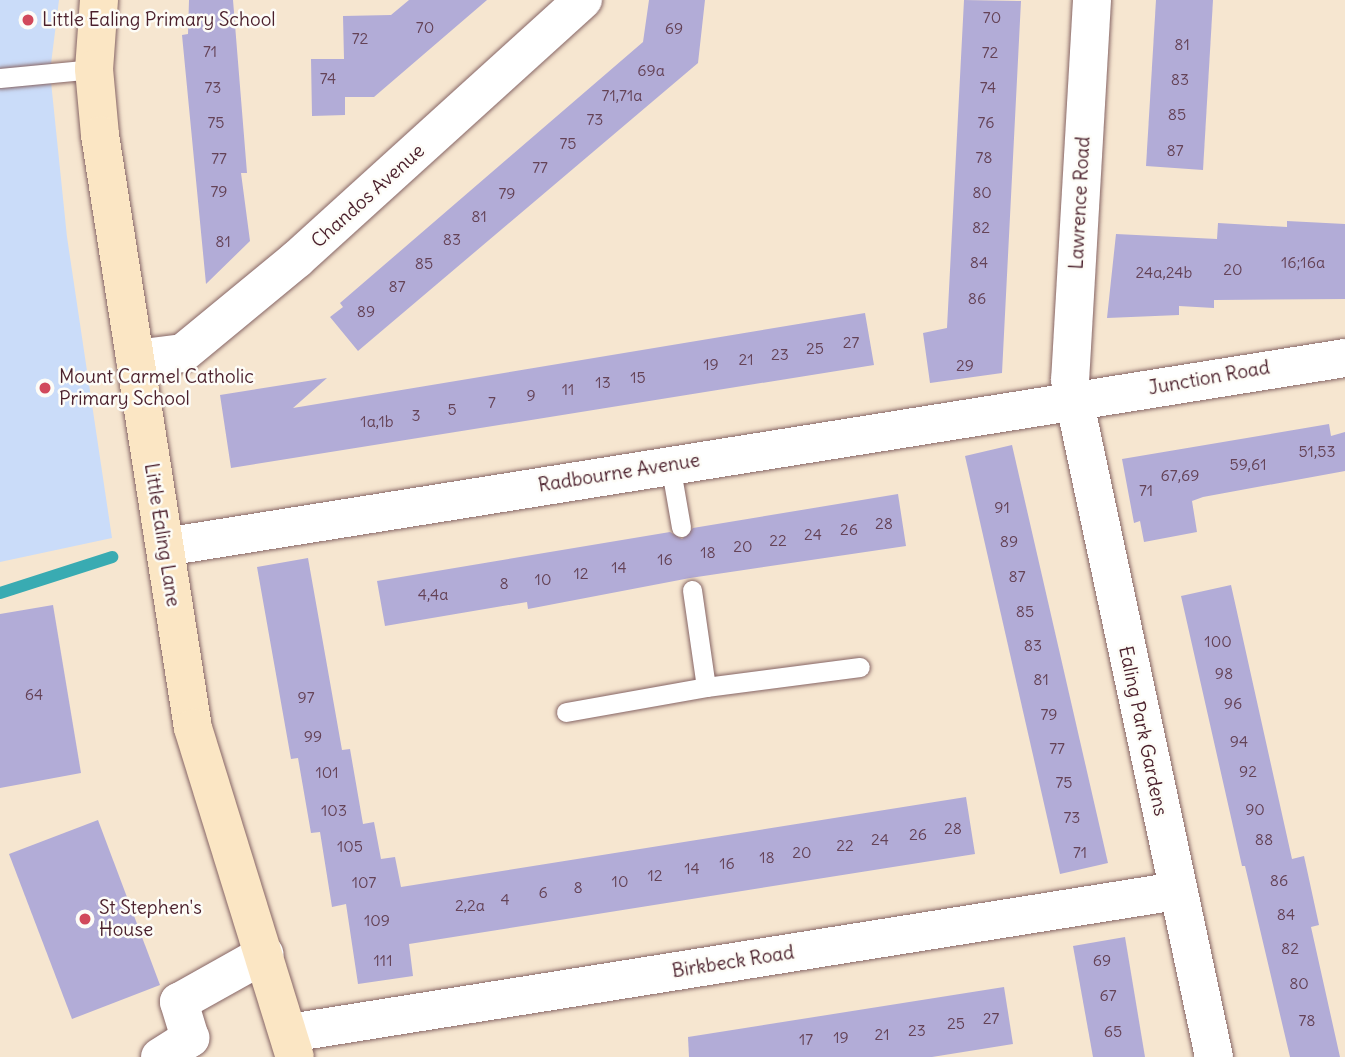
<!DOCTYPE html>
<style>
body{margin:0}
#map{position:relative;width:1345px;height:1057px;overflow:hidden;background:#f6e6d0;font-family:Delius,sans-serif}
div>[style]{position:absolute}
.built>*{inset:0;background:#cadcf9}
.stream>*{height:12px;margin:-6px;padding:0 6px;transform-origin:6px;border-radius:6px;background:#39abb2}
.building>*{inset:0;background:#b2acd7}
.roads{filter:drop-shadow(0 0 2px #866565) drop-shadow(0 0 2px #866565)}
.service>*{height:19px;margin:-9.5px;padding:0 9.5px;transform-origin:9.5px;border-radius:9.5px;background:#fff}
.minor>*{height:38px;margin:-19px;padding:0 19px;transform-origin:19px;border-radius:19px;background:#fff}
.secondary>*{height:38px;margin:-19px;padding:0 19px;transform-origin:19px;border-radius:19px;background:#fbe6c4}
.dots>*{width:19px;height:19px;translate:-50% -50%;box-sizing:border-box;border:4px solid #fdfcf7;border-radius:50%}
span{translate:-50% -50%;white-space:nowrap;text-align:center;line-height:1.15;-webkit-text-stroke:5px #fdfcf7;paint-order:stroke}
.number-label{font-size:16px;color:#644256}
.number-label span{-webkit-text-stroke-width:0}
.poi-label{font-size:19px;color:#4a1f2b}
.left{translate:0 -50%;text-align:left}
.street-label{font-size:19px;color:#4a1f2b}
</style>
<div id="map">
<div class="built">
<div style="clip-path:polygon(0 0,59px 0,50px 72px,67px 237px,112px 538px,0 562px)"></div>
</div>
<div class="stream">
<div style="left:0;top:593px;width:118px;rotate:-17.8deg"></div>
</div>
<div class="building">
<div style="clip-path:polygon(189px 0,233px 0,247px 173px,241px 173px,250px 241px,206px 284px,182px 35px,188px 34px)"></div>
<div style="clip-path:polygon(409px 0,487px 0,374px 97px,345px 97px,345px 115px,312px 116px,311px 59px,344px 59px,343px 16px,391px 15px)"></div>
<div style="clip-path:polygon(649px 0,705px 0,698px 63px,358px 351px,330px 317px,343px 307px,340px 303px,643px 42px)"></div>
<div style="clip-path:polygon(964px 0,1021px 1px,1002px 373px,930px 383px,923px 333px,947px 328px)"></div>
<div style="clip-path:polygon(1156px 0,1213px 0,1203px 170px,1146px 166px)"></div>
<div style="clip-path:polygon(1287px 221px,1345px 224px,1345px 299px,1214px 300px,1214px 308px,1179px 306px,1179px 315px,1107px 318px,1116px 234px,1217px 239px,1218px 223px,1287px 227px)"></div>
<div style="clip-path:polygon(865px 313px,874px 365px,231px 468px,220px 395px,327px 378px,293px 408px)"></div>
<div style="clip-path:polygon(1329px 424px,1331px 436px,1345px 432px,1345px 471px,1203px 497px,1192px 501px,1197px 532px,1144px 542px,1140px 521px,1134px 523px,1122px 459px)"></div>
<div style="clip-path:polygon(1012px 445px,1108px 863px,1060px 874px,965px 456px)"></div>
<div style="clip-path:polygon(898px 494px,906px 546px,690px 578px,528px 609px,527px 602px,385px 626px,377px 581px,670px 532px,682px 539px,693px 528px)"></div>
<div style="clip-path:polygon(308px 558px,342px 750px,350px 749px,363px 824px,374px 822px,381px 859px,395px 857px,401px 887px,966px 797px,975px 854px,409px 944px,413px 976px,358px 984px,346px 904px,332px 907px,320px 832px,311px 833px,298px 758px,291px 759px,257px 567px)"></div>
<div style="clip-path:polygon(1231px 585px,1292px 859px,1304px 856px,1319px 925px,1311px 927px,1340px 1057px,1290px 1057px,1245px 866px,1242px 866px,1181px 596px)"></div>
<div style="clip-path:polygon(53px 605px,81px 773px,0 788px,0 614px)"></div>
<div style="clip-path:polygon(98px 820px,160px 985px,72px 1019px,9px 854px)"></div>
<div style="clip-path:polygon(1125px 937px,1145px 1057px,1093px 1057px,1073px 946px)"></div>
<div style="clip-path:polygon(1004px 987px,1013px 1044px,932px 1057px,689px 1057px,688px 1037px)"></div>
</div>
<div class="roads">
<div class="service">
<div style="left:0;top:78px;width:94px;rotate:-5.5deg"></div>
<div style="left:670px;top:464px;width:64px;rotate:80.1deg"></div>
<div style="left:692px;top:590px;width:98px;rotate:81.8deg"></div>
<div style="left:566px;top:712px;width:142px;rotate:-10.1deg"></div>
<div style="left:706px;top:687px;width:155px;rotate:-7.4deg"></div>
</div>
<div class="minor">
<div style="left:1092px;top:0;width:381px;rotate:93.3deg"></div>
<div style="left:1070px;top:380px;width:692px;rotate:77.99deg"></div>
<div style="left:135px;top:359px;width:48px;rotate:-7.1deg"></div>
<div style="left:183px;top:353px;width:148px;rotate:-39.5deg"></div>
<div style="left:297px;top:259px;width:386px;rotate:-42.2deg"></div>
<div style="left:165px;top:547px;width:1195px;rotate:-9.1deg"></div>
<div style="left:290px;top:1033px;width:898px;rotate:-9.1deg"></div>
<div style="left:160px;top:1057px;width:36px;rotate:-32deg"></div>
<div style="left:190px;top:1038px;width:38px;rotate:-107deg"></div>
<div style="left:179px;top:1002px;width:98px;rotate:-29.2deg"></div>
</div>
<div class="secondary">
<div style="left:99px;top:0;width:69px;rotate:94.1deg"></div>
<div style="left:94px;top:69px;width:66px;rotate:84.8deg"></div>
<div style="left:100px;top:135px;width:600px;rotate:81.09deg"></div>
<div style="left:193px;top:728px;width:344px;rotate:72.8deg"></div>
</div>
</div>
<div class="dots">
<div style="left:28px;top:20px;background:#d1495b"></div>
<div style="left:45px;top:388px;background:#d1495b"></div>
<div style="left:85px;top:919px;background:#d1495b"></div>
</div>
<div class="number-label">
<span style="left:992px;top:17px">70</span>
<span style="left:425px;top:27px">70</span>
<span style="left:674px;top:28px">69</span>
<span style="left:360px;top:38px">72</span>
<span style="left:1182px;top:44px">81</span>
<span style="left:210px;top:51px">71</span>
<span style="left:990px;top:52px">72</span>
<span style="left:651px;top:70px">69a</span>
<span style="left:328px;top:78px">74</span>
<span style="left:1180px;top:79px">83</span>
<span style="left:213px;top:87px">73</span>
<span style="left:988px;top:87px">74</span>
<span style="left:622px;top:95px">71,71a</span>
<span style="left:1177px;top:114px">85</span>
<span style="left:595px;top:119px">73</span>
<span style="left:216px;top:122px">75</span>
<span style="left:986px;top:122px">76</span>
<span style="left:568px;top:143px">75</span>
<span style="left:1175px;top:150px">87</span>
<span style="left:984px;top:157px">78</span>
<span style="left:219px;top:158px">77</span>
<span style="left:540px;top:167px">77</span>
<span style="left:219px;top:191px">79</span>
<span style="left:982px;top:192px">80</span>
<span style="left:507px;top:193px">79</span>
<span style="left:479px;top:216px">81</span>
<span style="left:981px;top:227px">82</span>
<span style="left:452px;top:239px">83</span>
<span style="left:223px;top:241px">81</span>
<span style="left:979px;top:262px">84</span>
<span style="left:1303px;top:262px">16;16a</span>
<span style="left:424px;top:263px">85</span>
<span style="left:1233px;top:269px">20</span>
<span style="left:1164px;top:272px">24a,24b</span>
<span style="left:397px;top:286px">87</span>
<span style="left:977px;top:298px">86</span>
<span style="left:366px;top:311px">89</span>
<span style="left:851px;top:342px">27</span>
<span style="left:815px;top:348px">25</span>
<span style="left:780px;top:354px">23</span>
<span style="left:746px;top:359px">21</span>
<span style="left:711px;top:364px">19</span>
<span style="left:965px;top:365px">29</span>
<span style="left:638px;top:377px">15</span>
<span style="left:603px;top:382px">13</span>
<span style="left:568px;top:389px">11</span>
<span style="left:531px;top:395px">9</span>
<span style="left:492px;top:402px">7</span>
<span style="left:452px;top:409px">5</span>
<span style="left:416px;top:415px">3</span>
<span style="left:377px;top:421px">1a,1b</span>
<span style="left:1317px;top:451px">51,53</span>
<span style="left:1248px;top:464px">59,61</span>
<span style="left:1180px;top:475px">67,69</span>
<span style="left:1146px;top:490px">71</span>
<span style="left:1002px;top:507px">91</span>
<span style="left:884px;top:523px">28</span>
<span style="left:849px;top:529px">26</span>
<span style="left:813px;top:534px">24</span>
<span style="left:778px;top:540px">22</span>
<span style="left:1009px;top:541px">89</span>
<span style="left:743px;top:546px">20</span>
<span style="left:708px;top:552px">18</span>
<span style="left:665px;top:559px">16</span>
<span style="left:619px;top:567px">14</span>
<span style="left:581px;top:573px">12</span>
<span style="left:1017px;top:576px">87</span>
<span style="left:543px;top:579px">10</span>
<span style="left:504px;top:583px">8</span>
<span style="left:433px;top:594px">4,4a</span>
<span style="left:1025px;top:611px">85</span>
<span style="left:1218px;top:641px">100</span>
<span style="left:1033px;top:645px">83</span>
<span style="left:1224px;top:673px">98</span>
<span style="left:1041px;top:679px">81</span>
<span style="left:34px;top:694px">64</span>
<span style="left:306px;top:697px">97</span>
<span style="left:1233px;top:703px">96</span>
<span style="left:1049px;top:714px">79</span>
<span style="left:313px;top:736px">99</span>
<span style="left:1239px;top:741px">94</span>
<span style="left:1057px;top:748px">77</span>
<span style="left:1248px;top:771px">92</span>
<span style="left:327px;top:772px">101</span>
<span style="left:1064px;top:782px">75</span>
<span style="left:1255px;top:809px">90</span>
<span style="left:334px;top:810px">103</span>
<span style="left:1072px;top:817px">73</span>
<span style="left:953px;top:828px">28</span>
<span style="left:918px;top:834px">26</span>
<span style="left:880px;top:839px">24</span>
<span style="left:1264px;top:839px">88</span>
<span style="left:845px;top:845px">22</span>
<span style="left:350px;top:846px">105</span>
<span style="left:802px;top:852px">20</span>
<span style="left:1080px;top:852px">71</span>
<span style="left:767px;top:857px">18</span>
<span style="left:727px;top:863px">16</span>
<span style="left:692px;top:868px">14</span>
<span style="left:655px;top:875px">12</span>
<span style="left:1279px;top:880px">86</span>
<span style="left:620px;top:881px">10</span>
<span style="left:364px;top:882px">107</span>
<span style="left:578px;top:887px">8</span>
<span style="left:543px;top:892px">6</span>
<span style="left:505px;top:899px">4</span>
<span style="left:470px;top:905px">2,2a</span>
<span style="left:1286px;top:914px">84</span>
<span style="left:377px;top:920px">109</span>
<span style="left:1290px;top:948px">82</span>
<span style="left:383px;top:960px">111</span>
<span style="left:1102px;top:960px">69</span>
<span style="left:1299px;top:983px">80</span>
<span style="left:1108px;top:995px">67</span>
<span style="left:991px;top:1018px">27</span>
<span style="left:1307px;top:1020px">78</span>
<span style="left:956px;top:1023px">25</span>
<span style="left:917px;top:1030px">23</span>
<span style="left:1113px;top:1031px">65</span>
<span style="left:882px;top:1034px">21</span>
<span style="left:841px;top:1037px">19</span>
<span style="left:806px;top:1039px">17</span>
</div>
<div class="poi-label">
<span class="left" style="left:42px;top:20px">Little Ealing Primary School</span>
<span class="left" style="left:59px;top:388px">Mount Carmel Catholic<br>Primary School</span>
<span class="left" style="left:99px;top:919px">St Stephen's<br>House</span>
</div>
<div class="street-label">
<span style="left:368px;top:196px;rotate:-42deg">Chandos Avenue</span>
<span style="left:1080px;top:203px;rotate:-87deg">Lawrence Road</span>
<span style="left:1209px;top:378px;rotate:-10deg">Junction Road</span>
<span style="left:619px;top:473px;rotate:-9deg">Radbourne Avenue</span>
<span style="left:162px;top:535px;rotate:81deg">Little Ealing Lane</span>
<span style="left:1143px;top:731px;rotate:78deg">Ealing Park Gardens</span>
<span style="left:733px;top:962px;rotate:-9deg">Birkbeck Road</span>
</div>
</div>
